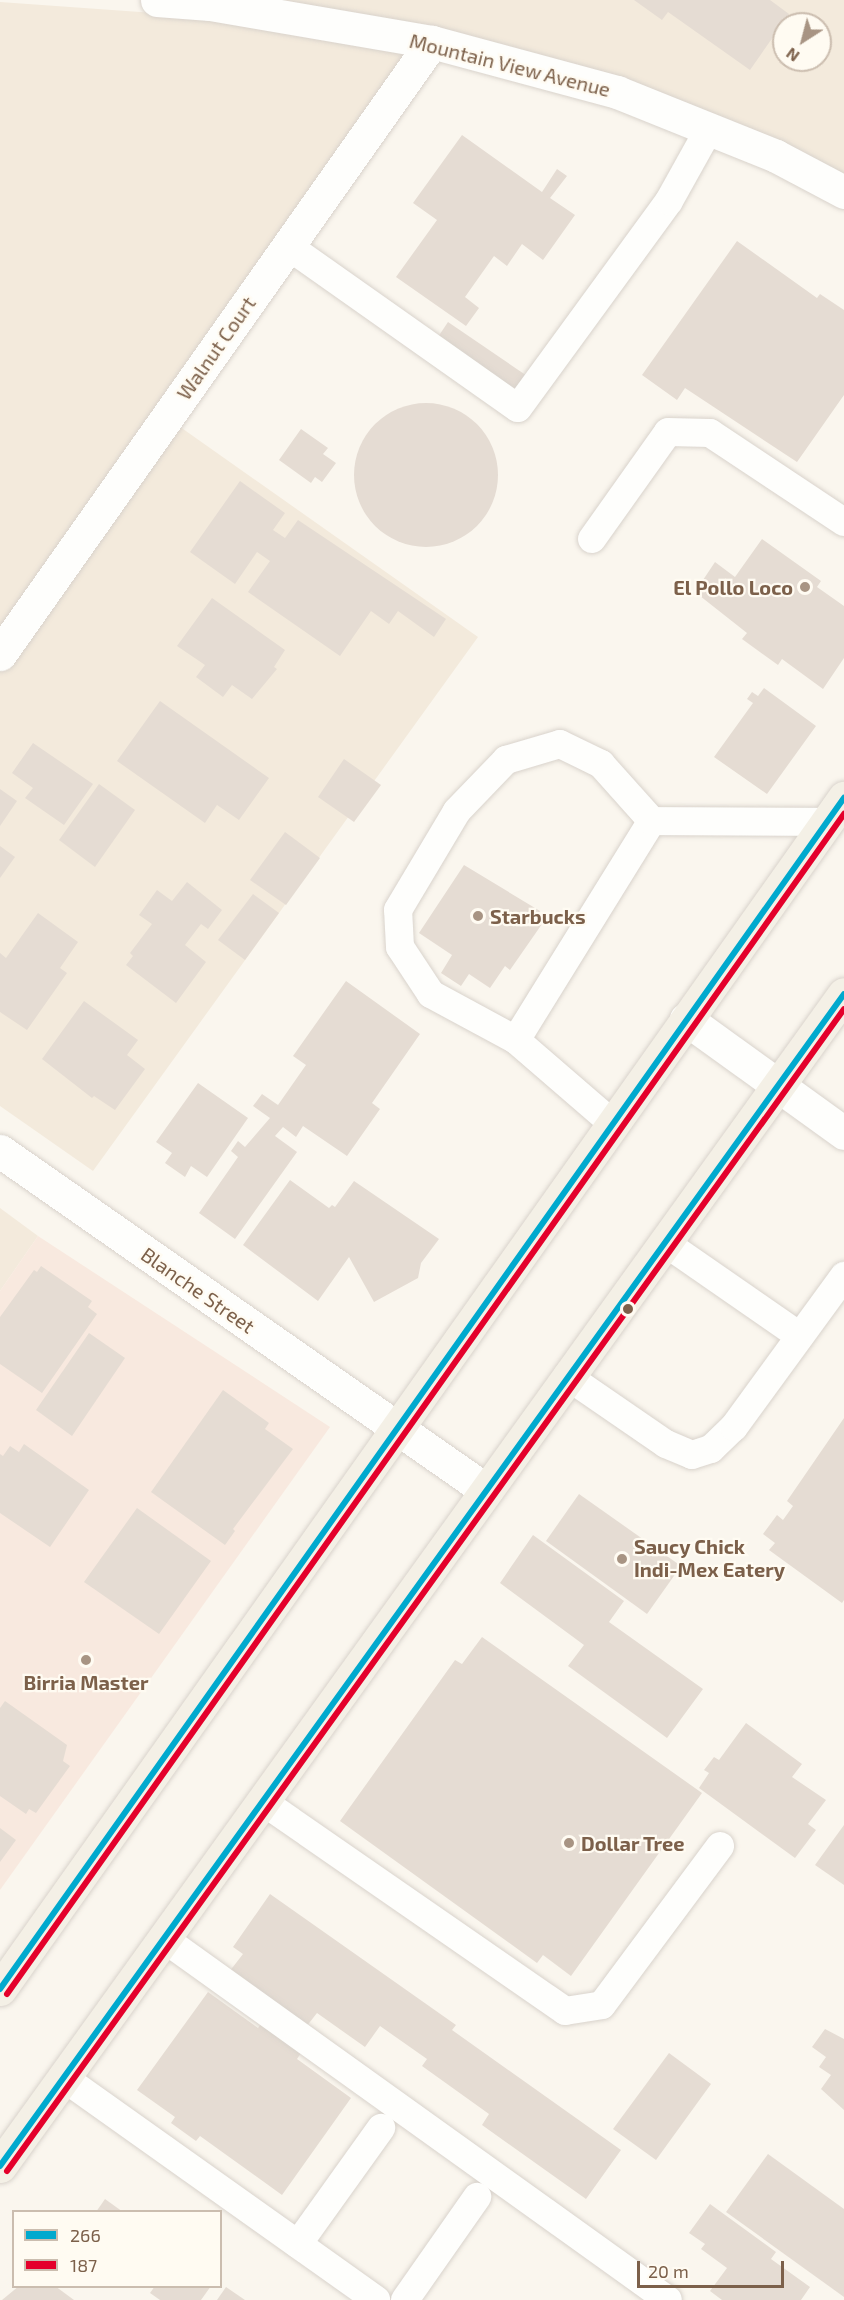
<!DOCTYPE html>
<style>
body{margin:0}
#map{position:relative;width:844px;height:2300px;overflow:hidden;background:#faf6ee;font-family:"Exo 2",sans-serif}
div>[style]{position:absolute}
.residential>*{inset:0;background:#f3eadc}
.commercial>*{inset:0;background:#f8e9df}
.building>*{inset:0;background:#e5dcd3}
.round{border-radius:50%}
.roads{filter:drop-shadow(0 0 2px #d9d3cc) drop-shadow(0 0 2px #d9d3cc)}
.lane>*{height:28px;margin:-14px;padding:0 14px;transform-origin:14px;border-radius:14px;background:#fefefc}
.street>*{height:33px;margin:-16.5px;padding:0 16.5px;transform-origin:16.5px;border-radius:16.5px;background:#fefefc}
.secondary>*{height:33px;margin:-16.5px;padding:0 16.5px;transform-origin:16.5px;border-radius:16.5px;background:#fefefc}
.primary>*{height:33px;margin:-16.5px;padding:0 16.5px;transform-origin:16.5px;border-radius:16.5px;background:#f4f0e6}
.bus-1>*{height:6px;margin:-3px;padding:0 3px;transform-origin:3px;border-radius:3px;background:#00a9ce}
.bus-2>*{height:6px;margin:-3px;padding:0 3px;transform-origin:3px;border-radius:3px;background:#e4002b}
.dots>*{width:16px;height:16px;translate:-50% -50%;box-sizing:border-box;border:3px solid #fffbf2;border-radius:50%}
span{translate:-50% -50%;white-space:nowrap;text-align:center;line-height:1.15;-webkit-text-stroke:4.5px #fffbf2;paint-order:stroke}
.street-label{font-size:20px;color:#7c604a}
.poi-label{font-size:20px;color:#7c604a;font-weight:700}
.right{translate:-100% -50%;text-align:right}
.left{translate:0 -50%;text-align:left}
.legend{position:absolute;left:12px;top:2210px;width:210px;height:78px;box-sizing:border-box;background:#fffbf2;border:2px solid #cbbdaf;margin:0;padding:8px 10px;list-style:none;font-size:18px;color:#7c604a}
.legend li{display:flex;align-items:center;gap:12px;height:30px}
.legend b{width:30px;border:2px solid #cbbdaf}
.north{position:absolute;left:772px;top:12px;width:60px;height:60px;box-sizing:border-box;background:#fffbf2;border:2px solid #cbbdaf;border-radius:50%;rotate:216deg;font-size:16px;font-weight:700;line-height:24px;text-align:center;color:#7c604a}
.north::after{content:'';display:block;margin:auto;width:21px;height:27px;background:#a89483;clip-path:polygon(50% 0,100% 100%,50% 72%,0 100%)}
.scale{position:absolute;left:637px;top:2261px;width:147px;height:27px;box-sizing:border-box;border:3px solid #7c604a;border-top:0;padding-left:8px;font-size:18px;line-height:21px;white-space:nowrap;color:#7c604a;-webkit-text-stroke:4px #fffbf2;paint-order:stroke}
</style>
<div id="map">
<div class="residential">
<div style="clip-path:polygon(evenodd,266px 0,844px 0,844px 180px,266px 0,784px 24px,820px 24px,820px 60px,784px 60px,784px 24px)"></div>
<div style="clip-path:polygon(0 2px,196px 16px,411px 52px,159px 412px,478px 637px,93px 1171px,0 1106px)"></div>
<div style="clip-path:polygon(0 1208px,38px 1236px,0 1291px)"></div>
</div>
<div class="commercial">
<div style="clip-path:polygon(38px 1236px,330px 1427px,0 1890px,0 1291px)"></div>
</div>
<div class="building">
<div style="clip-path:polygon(634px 0,770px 0,789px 14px,750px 70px,668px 12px,662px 20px)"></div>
<div style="clip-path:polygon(462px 135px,542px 192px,557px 169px,567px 176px,550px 198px,575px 215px,543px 260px,522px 244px,507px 266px,494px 256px,465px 297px,479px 308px,466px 326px,396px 277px,437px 220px,413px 203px)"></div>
<div style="clip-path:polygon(737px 241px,817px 298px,820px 294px,844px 310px,844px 395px,797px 462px,685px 388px,677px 400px,642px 375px)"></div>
<div style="clip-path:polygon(448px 322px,530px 378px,518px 396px,436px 340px)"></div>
<div class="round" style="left:354px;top:403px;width:144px;height:144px"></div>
<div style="clip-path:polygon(301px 429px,328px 448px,323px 454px,336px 463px,322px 482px,315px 477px,311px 483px,279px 460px)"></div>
<div style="clip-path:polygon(240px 481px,285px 513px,273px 530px,285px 538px,298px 520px,446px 619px,434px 637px,398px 611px,389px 624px,371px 611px,340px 656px,248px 592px,270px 561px,257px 552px,235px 584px,190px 552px)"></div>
<div style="clip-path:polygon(762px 539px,821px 581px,817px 587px,844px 606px,844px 658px,823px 689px,782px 659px,778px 665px,742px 639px,747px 633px,695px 592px,715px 562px,735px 577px)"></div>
<div style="clip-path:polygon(212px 598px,285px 650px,274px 667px,277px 669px,252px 699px,232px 685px,223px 697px,196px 677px,205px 665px,177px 646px)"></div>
<div style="clip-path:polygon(764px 688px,816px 726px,767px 794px,714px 757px,753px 703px,747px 699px,752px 692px,758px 696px)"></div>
<div style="clip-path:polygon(160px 701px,269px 778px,239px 820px,217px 805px,205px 823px,117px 761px)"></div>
<div style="clip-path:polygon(33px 743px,93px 784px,64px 825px,25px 798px,33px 788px,12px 773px)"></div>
<div style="clip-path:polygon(344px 759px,381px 785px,354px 822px,318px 797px)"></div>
<div style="clip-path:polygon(99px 784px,135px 810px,95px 867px,59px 840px)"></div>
<div style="clip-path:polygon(0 789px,17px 801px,0 826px)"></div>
<div style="clip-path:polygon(285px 832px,320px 858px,286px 905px,250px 880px)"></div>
<div style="clip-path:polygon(0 846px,15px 857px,0 878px)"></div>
<div style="clip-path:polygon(464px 865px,540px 911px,537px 916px,542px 924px,510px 970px,505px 966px,490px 988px,469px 974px,461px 986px,441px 973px,452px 955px,419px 933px)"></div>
<div style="clip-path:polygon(187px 882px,222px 910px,208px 929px,201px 924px,185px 945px,206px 962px,176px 1003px,126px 965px,133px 956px,130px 953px,152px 924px,139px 915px,157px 890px,172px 901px)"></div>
<div style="clip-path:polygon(253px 894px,279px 913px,245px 960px,218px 940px)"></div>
<div style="clip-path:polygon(38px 913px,78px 942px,60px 968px,67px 973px,27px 1030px,0 1012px,0 953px,6px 958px)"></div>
<div style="clip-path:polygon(346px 981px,420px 1034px,372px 1103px,380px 1109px,347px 1156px,303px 1126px,296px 1137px,283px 1127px,275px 1136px,297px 1152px,235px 1239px,199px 1213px,238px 1157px,231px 1151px,238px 1141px,245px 1147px,270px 1118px,253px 1106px,262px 1094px,278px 1105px,306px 1065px,293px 1056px)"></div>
<div style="clip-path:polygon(84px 1001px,138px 1040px,127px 1055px,145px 1069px,115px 1110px,94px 1096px,92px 1098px,42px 1059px)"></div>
<div style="clip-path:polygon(198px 1083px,248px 1118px,207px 1177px,191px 1166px,185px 1177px,165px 1163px,172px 1153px,156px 1142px)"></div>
<div style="clip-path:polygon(290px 1180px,329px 1208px,332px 1205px,335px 1207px,354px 1181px,439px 1239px,421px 1263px,418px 1278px,374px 1302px,349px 1257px,318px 1301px,243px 1245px)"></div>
<div style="clip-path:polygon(41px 1266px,92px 1301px,88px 1307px,97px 1314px,42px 1393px,0 1364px,0 1317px,34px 1270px,37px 1272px)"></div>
<div style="clip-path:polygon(89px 1333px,125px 1358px,72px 1436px,36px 1410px)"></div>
<div style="clip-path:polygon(223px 1390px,269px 1423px,265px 1429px,293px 1449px,233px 1529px,235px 1531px,225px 1545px,151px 1492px)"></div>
<div style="clip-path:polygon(844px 1418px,844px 1600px,842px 1603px,769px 1550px,775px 1543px,763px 1534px,777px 1515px,783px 1520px,793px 1506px,787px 1501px)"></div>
<div style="clip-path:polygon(24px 1444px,89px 1490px,50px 1547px,0 1513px,0 1454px,3px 1456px,10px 1446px,19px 1452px)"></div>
<div style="clip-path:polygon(579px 1494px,681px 1566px,647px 1614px,546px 1541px)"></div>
<div style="clip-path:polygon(137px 1508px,211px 1561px,159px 1634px,84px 1582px)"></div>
<div style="clip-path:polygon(533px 1535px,624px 1601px,609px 1622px,703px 1689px,667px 1738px,568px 1666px,584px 1645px,500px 1583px)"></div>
<div style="clip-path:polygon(482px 1637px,702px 1793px,571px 1976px,543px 1955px,537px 1963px,340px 1821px,455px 1660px,462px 1664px)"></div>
<div style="clip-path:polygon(5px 1701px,67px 1745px,63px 1761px,70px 1766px,36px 1813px,29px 1809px,26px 1814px,0 1796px,0 1708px)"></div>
<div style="clip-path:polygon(746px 1723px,802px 1764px,792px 1777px,826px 1800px,808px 1824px,816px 1830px,795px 1858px,699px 1788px,709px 1773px,704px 1770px,714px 1757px,719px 1760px)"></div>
<div style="clip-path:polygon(844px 1825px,844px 1885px,815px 1865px)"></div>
<div style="clip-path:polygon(0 1828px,16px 1840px,0 1862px)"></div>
<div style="clip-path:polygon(270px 1894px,456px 2025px,452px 2030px,621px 2150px,586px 2199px,482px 2125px,489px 2114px,422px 2066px,427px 2059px,380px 2026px,365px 2047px,317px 2013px,306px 2027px,229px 1972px,243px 1954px,233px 1947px)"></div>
<div style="clip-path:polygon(208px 1992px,258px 2028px,261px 2024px,301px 2053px,297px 2059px,351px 2098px,282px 2195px,200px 2136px,196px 2141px,171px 2123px,175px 2117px,137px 2090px)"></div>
<div style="clip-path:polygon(825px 2029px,844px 2039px,844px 2110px,821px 2089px,831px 2075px,819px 2067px,826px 2057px,812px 2047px)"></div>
<div style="clip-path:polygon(669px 2053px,711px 2084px,656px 2160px,613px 2129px)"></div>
<div style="clip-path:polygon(768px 2154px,844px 2209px,844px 2297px,726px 2212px)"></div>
<div style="clip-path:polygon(105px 2199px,123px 2212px,96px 2212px)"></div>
<div style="clip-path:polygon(710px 2204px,776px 2252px,771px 2259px,810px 2287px,801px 2300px,722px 2300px,710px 2291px,727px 2268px,701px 2249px,705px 2244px,689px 2233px)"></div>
<div style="clip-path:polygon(19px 2286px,55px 2286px,74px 2300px,2px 2300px)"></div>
<div style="clip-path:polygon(155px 2286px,211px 2286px,201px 2300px,160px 2300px,150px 2293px)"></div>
<div style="clip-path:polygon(226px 2287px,245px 2300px,217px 2300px)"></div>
</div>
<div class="roads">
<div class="lane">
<div style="left:288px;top:246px;width:281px;rotate:35.2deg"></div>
<div style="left:518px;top:408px;width:256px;rotate:-53.9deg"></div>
<div style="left:669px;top:201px;width:82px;rotate:-60.9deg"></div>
<div style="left:592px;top:539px;width:131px;rotate:-54.6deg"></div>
<div style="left:668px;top:432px;width:42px;rotate:1.4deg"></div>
<div style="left:710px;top:433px;width:161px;rotate:33.6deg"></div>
<div style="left:516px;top:1040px;width:258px;rotate:-58.2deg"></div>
<div style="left:612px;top:1123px;width:127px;rotate:-139.2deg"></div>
<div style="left:516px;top:1040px;width:97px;rotate:-151.6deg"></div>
<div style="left:431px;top:994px;width:56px;rotate:-123.4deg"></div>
<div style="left:400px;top:947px;width:37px;rotate:-93deg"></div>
<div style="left:398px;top:910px;width:115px;rotate:-59.2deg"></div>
<div style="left:457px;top:811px;width:71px;rotate:-46.1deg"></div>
<div style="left:506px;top:760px;width:56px;rotate:-16.5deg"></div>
<div style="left:560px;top:744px;width:46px;rotate:26deg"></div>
<div style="left:601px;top:764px;width:76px;rotate:48.2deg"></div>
<div style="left:652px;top:821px;width:175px;rotate:0.3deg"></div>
<div style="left:664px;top:1242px;width:165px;rotate:34.7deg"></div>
<div style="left:567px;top:1376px;width:120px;rotate:34.5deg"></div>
<div style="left:666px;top:1444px;width:28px;rotate:23deg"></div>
<div style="left:692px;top:1455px;width:20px;rotate:-18deg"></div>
<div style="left:711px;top:1449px;width:32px;rotate:-44deg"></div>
<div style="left:734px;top:1427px;width:187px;rotate:-53.9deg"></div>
<div style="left:262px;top:1801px;width:369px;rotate:34.7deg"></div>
<div style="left:565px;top:2011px;width:37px;rotate:-9deg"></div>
<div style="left:602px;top:2005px;width:198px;rotate:-53.4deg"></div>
<div style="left:163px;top:1938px;width:621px;rotate:35.63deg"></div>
<div style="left:64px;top:2078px;width:383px;rotate:35.4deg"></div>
<div style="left:298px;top:2244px;width:143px;rotate:-54.4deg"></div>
<div style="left:405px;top:2300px;width:126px;rotate:-55deg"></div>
</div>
<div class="street">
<div style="left:157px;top:0;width:53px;rotate:4.3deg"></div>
<div style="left:210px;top:4px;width:225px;rotate:9.7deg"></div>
<div style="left:432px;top:42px;width:192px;rotate:15.1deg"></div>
<div style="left:617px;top:92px;width:171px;rotate:21.9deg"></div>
<div style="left:776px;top:156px;width:77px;rotate:27.9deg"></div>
<div style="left:0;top:654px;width:749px;rotate:-54.78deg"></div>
<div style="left:0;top:1151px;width:593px;rotate:34.9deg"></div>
</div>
<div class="secondary">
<div style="left:686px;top:1019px;width:195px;rotate:35.8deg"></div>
</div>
<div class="primary">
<div style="left:0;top:1989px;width:1460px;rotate:-54.68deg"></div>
<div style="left:0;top:2166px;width:1444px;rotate:-54.24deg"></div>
</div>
</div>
<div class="bus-1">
<div style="left:0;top:1989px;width:1460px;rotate:-54.68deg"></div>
<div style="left:0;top:2166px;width:1444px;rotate:-54.24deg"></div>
</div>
<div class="bus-2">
<div style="left:7px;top:1994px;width:1447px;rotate:-54.65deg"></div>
<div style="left:7px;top:2171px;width:1432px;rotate:-54.23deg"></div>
</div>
<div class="dots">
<div style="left:805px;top:587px;background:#a89483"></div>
<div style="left:478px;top:916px;background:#a89483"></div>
<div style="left:628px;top:1309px;background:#7c604a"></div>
<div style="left:622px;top:1559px;background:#a89483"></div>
<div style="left:86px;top:1660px;background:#a89483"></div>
<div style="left:569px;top:1843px;background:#a89483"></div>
</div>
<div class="street-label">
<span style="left:510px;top:65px;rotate:14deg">Mountain View Avenue</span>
<span style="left:216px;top:348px;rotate:-55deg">Walnut Court</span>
<span style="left:198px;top:1290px;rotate:35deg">Blanche Street</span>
</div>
<div class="poi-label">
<span class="right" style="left:793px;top:587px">El Pollo Loco</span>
<span class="left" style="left:490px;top:916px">Starbucks</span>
<span class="left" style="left:634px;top:1558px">Saucy Chick<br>Indi-Mex Eatery</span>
<span style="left:86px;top:1682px">Birria Master</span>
<span class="left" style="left:581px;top:1843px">Dollar Tree</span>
</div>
<ul class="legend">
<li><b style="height:8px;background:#00a9ce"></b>266</li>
<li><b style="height:8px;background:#e4002b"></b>187</li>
</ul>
<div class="north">N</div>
<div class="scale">20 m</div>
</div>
